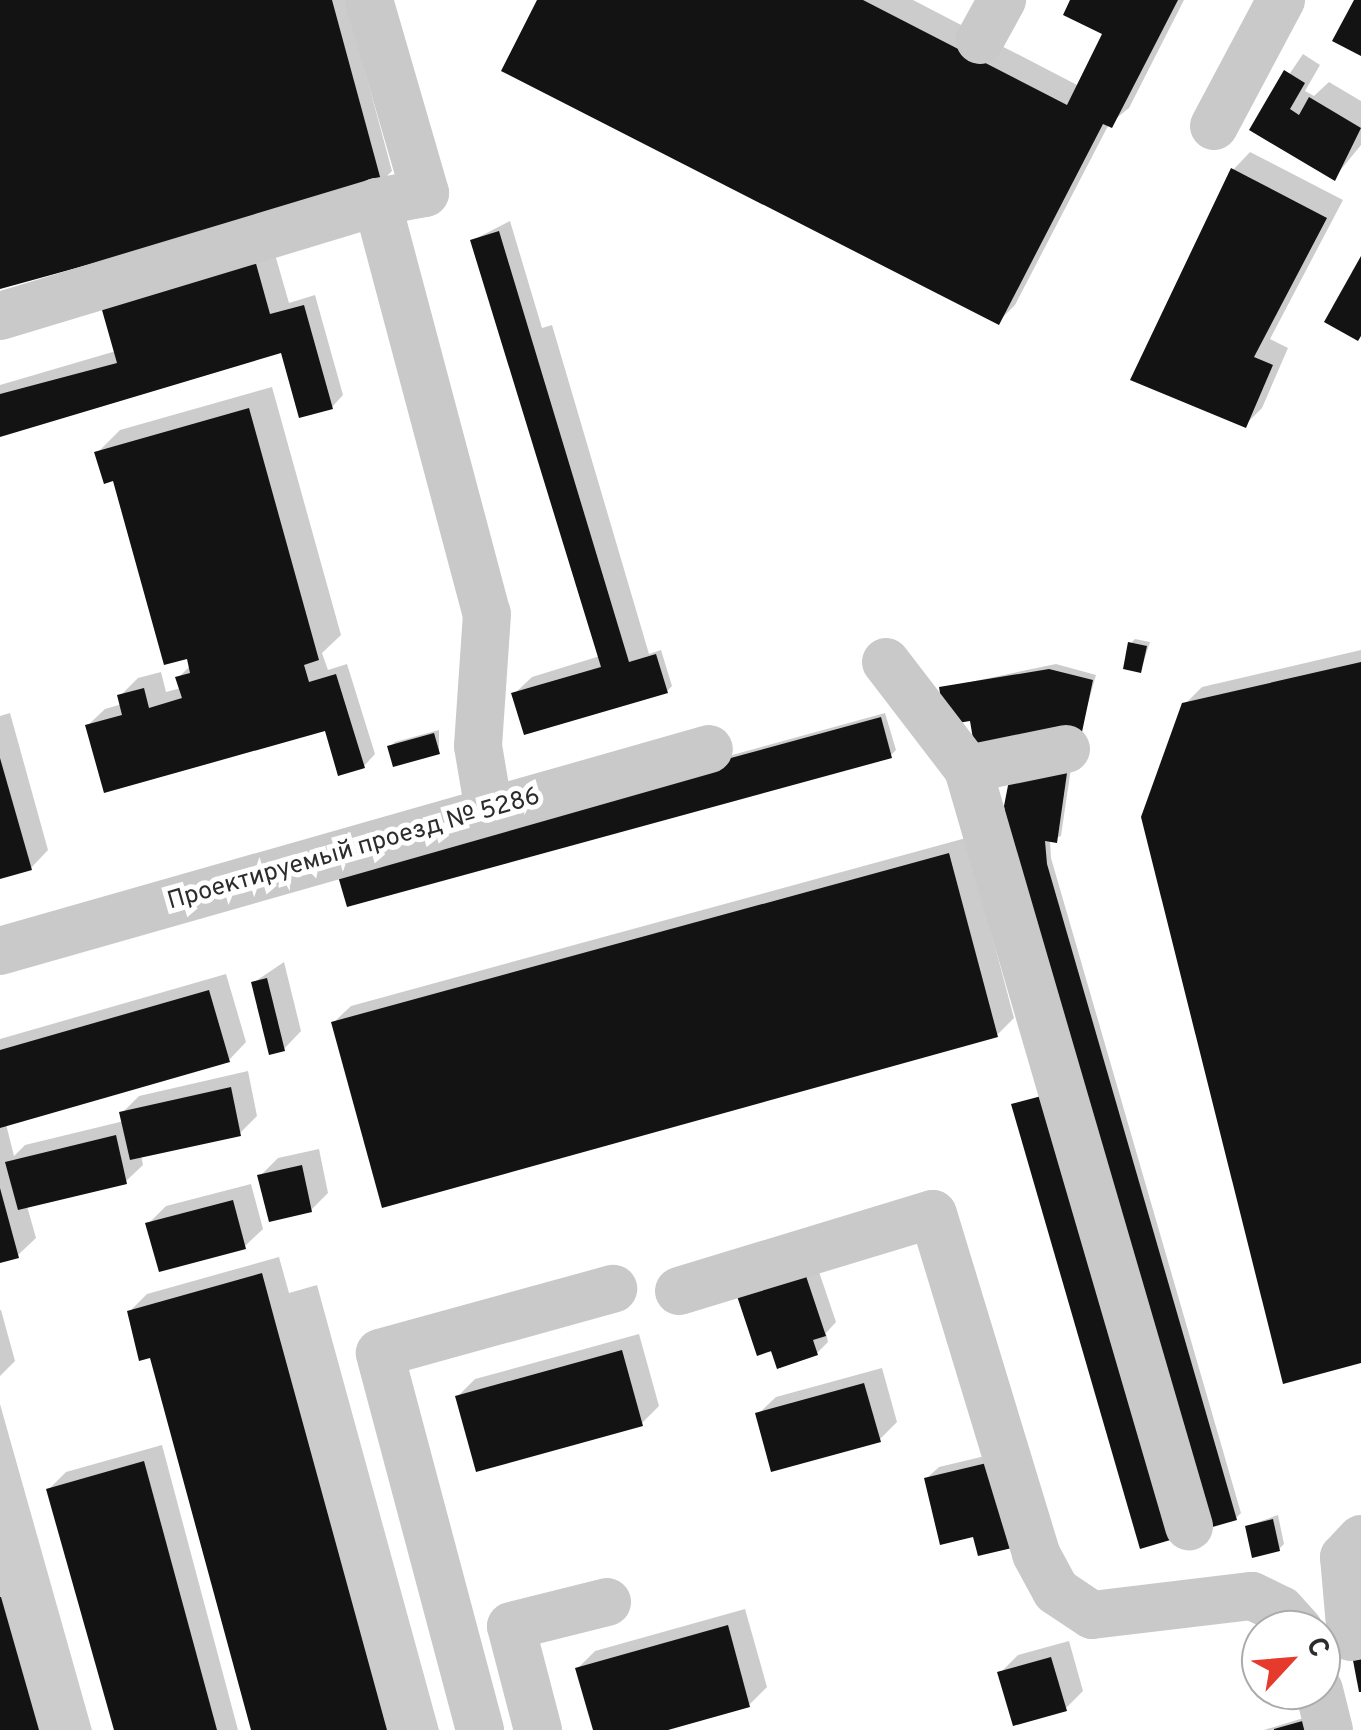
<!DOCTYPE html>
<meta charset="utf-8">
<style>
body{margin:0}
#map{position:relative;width:1361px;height:1730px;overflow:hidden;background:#fff;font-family:Overpass,sans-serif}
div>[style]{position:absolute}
.shadow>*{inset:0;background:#0003}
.building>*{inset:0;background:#131313}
.minor>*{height:48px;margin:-24px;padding:0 24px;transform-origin:24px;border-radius:24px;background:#c9c9c9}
span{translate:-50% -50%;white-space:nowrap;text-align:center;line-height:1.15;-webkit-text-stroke:10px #fff;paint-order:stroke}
.street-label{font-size:25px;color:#2c2c2c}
.north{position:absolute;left:1241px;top:1610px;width:100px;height:100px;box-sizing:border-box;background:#fff;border:2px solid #ababab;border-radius:50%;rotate:64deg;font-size:28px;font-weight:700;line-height:40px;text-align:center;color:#2c2c2c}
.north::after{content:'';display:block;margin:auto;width:35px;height:45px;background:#e63b2c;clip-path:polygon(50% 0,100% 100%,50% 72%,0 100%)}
</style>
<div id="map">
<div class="shadow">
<div style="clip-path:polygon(0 0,346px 0,392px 171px,381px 182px,0 287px)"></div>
<div style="clip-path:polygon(539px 0,913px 0,1079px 86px,1105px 33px,1073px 0,1184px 0,1129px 108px,1109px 124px,1015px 305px,998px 322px)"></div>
<div style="clip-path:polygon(1303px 54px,1320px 65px,1305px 91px,1314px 96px,1329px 82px,1361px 101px,1361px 145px,1334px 178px,1252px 129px)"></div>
<div style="clip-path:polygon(1250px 152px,1343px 200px,1270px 339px,1288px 348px,1262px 408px,1245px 425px,1233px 170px)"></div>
<div style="clip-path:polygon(510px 221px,542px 328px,552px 325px,649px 654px,661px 650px,672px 686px,667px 691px,514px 694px,532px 677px,600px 656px,473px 240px)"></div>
<div style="clip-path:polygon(272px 244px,289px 303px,315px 295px,343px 395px,332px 407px,283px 350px,0 434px,0 385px,116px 351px)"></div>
<div style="clip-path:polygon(272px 387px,341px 635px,322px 653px,328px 670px,347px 664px,375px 754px,364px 766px,326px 728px,87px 726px,105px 709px,122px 704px,120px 696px,138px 678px,161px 672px,166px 692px,181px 688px,178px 678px,191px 665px,115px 478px,97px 453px,120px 430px)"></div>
<div style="clip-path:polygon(1135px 639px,1150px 642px,1141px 670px,1130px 644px)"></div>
<div style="clip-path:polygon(1361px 650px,1361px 1361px,1184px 705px,1202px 687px)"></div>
<div style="clip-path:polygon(1056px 664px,1096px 675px,1081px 729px,972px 718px,941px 688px)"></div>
<div style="clip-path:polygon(10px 713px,48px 850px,31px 868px,0 876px,0 716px)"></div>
<div style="clip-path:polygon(885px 713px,896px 750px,891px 755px,343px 862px)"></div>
<div style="clip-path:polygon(439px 730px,439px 752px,390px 747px,395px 742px)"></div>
<div style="clip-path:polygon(1018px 767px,1071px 768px,1061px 836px,1050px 840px,1051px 858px,1241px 1513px,1236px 1518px)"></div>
<div style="clip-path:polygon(966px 838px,1014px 1018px,997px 1035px,333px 1023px,351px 1006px)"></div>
<div style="clip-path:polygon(284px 962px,301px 1031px,284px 1049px,253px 983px)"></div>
<div style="clip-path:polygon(226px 974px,246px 1042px,229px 1060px,6px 1124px,14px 1156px,25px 1145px,124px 1121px,122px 1113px,139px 1096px,248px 1071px,257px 1116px,240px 1133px,141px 1155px,143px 1165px,125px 1182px,27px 1206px,36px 1238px,18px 1255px,0 1261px,0 1039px)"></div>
<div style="clip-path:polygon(319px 1149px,328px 1193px,311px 1210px,260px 1176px,278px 1158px)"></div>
<div style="clip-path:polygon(251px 1184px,263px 1229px,245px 1246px,148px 1224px,166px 1206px)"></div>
<div style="clip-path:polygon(279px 1257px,289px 1293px,317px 1285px,439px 1730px,254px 1730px,152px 1356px,129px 1312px,147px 1294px)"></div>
<div style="clip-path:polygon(815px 1260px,836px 1322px,826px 1333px,828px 1342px,817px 1353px,759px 1352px)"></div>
<div style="clip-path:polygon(1px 1310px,15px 1361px,0 1376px,0 1310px)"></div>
<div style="clip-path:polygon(639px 1334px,659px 1406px,642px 1423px,457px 1397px,475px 1379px)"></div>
<div style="clip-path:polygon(882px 1368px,897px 1422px,879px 1440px,758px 1414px,776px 1397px)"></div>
<div style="clip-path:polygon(0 1404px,92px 1730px,0 1730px)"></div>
<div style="clip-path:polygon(162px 1445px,238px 1730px,116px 1730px,49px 1489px,66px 1472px)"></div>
<div style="clip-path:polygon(1002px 1452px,975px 1534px,927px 1478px,939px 1467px)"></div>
<div style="clip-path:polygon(1278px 1515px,1284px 1544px,1279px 1549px,1247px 1526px)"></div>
<div style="clip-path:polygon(745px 1609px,767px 1687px,749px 1705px,659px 1730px,595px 1730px,578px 1668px,595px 1651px)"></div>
<div style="clip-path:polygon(1069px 1641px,1083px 1691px,1065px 1709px,1000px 1673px,1018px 1655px)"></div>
<div style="clip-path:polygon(1310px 1716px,1314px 1730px,1264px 1730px)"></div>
</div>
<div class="building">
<div style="clip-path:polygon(0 0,332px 0,382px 184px,0 289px)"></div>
<div style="clip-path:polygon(537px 0,863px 0,1067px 105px,1102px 34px,1063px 15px,1070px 0,1178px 0,1112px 128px,1103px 124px,999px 325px,501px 71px)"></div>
<div style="clip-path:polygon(1354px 0,1361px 0,1361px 56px,1332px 41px)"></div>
<div style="clip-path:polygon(1284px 70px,1305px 83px,1290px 109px,1299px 115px,1309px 97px,1361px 128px,1335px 181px,1249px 130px)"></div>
<div style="clip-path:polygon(1231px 168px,1327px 218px,1254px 357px,1273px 365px,1246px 428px,1130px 380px)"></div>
<div style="clip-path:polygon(499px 231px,629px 662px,656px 654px,668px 693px,524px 735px,511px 693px,601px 667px,470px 240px)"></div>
<div style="clip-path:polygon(1361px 256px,1361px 336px,1358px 341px,1324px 322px)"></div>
<div style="clip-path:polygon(255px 260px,270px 314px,304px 305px,333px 409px,299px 418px,281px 353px,0 437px,0 394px,117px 363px,100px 303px)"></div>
<div style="clip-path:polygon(249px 408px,319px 660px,304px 665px,309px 682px,336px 674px,365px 768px,338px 776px,325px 731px,104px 793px,85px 725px,122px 715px,117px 695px,144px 688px,149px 708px,182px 698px,175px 677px,190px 673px,187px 659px,164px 665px,113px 481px,104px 484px,94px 452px)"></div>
<div style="clip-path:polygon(1128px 642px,1147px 646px,1141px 673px,1123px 669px)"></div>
<div style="clip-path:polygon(1361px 662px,1361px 1363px,1283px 1384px,1141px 817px,1182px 703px)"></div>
<div style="clip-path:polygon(1049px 669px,1093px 680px,1082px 732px,975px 751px,970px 721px,945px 725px,939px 687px)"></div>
<div style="clip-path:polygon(881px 717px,892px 758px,347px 907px,335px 866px)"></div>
<div style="clip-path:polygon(434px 733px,440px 754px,393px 767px,387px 746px)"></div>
<div style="clip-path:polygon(0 758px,32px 870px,0 879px)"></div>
<div style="clip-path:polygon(1011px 770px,1067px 773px,1057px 843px,1045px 841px,1047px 864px,1237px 1520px,1202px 1530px,1019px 895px,1004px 806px)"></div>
<div style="clip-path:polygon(949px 853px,998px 1037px,382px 1208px,331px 1022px)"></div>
<div style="clip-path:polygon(267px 978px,285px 1051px,269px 1055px,251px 982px)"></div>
<div style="clip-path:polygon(209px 990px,230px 1062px,0 1128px,0 1050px)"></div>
<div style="clip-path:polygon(231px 1087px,241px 1136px,130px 1160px,119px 1112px)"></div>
<div style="clip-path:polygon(1049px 1094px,1177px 1538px,1140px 1549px,1011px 1104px)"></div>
<div style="clip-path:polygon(116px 1135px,127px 1184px,18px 1210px,5px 1162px)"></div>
<div style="clip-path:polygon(302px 1165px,312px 1212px,269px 1222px,257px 1175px)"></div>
<div style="clip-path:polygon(0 1188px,19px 1258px,0 1263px)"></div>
<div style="clip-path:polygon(233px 1200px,246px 1249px,159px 1272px,145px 1223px)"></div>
<div style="clip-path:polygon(804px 1270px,826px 1336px,813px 1340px,818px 1355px,777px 1369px,771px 1351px,757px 1356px,736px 1293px)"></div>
<div style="clip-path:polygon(262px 1273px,276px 1325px,387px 1730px,251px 1730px,150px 1358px,139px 1361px,127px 1311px)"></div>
<div style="clip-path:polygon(622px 1350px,643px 1426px,476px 1472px,455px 1396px)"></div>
<div style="clip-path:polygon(864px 1383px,881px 1442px,771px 1472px,755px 1413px)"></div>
<div style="clip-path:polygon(144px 1461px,217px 1730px,114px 1730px,46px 1489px)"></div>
<div style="clip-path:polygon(991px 1462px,1012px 1548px,978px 1556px,973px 1537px,940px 1545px,924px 1478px)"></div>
<div style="clip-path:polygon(1273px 1519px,1280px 1551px,1252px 1558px,1245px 1526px)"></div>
<div style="clip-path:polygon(0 1597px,1px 1597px,39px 1730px,0 1730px)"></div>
<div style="clip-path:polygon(728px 1625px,750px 1707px,668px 1730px,593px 1730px,575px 1668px)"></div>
<div style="clip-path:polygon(1261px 1646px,1261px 1691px,1260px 1691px,1249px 1649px)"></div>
<div style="clip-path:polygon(1361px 1648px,1361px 1692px,1359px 1692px,1351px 1650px)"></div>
<div style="clip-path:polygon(1051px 1657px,1067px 1711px,1013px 1726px,997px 1672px)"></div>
<div style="clip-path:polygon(1306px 1720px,1308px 1730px,1274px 1730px,1274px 1729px)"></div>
</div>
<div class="minor">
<div style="left:369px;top:0;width:201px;rotate:73.8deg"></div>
<div style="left:425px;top:193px;width:49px;rotate:169.4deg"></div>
<div style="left:377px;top:202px;width:426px;rotate:75.1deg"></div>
<div style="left:487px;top:614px;width:132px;rotate:93.9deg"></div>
<div style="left:478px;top:746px;width:66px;rotate:80.4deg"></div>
<div style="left:980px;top:40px;width:46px;rotate:-61.2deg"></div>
<div style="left:1214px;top:126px;width:143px;rotate:-62deg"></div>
<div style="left:0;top:316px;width:394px;rotate:-16.8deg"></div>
<div style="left:886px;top:662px;width:135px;rotate:52.5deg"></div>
<div style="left:968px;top:769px;width:789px;rotate:73.73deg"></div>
<div style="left:968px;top:769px;width:100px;rotate:-11.5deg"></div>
<div style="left:0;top:951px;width:737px;rotate:-15.9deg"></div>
<div style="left:679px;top:1291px;width:265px;rotate:-16.9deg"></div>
<div style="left:933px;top:1214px;width:355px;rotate:73.1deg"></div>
<div style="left:1036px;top:1554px;width:42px;rotate:61.6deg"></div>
<div style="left:1056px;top:1591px;width:43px;rotate:33.7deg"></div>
<div style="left:1092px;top:1615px;width:161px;rotate:-6.8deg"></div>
<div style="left:1252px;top:1596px;width:32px;rotate:26deg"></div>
<div style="left:1281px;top:1610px;width:27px;rotate:48deg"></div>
<div style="left:1361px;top:1539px;width:25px;rotate:133deg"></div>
<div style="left:1344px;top:1557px;width:80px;rotate:85deg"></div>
<div style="left:1351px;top:1637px;width:10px;rotate:-11deg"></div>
<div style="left:1319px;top:1690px;width:41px;rotate:76deg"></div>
<div style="left:480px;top:1730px;width:390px;rotate:-104.9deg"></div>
<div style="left:380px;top:1353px;width:242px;rotate:-15.4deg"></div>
<div style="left:538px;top:1730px;width:107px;rotate:-104.6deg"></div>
<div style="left:511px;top:1626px;width:99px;rotate:-14deg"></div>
</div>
<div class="street-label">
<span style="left:354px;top:850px;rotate:-16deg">Проектируемый проезд № 5286</span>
</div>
<div class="north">С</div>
</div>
